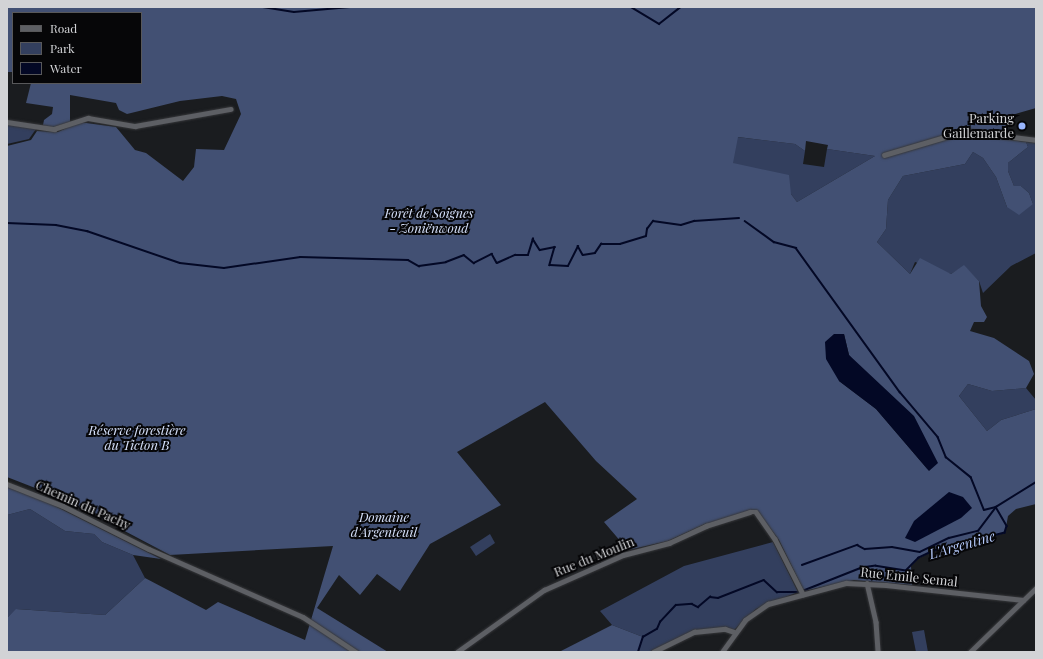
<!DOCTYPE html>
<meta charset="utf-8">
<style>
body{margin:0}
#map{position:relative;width:1043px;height:659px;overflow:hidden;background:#1a1c1f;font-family:"Playfair Display",serif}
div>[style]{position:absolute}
.green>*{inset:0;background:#333f5e}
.forest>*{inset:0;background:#425073}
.water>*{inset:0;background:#030825}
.stream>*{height:1.5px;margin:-0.75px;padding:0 0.75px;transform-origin:0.75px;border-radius:0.75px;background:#030825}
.roads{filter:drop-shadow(0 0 1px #36373a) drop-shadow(0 0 1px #36373a)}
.street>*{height:4.5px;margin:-2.25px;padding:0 2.25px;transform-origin:2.25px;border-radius:2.25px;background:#5d5f64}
.dots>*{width:11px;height:11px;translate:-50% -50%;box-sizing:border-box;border:2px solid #060608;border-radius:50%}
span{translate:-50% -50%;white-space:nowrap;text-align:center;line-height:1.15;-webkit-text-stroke:4px #060608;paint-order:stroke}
.poi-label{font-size:13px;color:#d2d3d6}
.right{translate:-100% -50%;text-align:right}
.park-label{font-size:13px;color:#d5e0fa;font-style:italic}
.street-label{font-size:13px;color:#d2d3d6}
.water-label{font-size:14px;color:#b4c9fb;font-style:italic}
.frame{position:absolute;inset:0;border:8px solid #d2d3d6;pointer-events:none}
.legend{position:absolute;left:12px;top:12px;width:130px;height:72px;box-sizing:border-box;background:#060608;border:1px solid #58585a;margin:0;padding:5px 7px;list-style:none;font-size:12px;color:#d2d3d6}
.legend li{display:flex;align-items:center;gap:8px;height:20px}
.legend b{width:20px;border:1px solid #58585a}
</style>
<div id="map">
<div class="green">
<div style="clip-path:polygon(15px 123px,36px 129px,29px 139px,7px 144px,7px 124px)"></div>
<div style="clip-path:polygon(737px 137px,795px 144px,805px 151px,803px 164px,824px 167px,827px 149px,875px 156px,797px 202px,791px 194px,732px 163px)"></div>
<div style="clip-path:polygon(1026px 142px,1036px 143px,1036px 253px,1011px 266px,983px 293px,979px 281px,964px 266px,951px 274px,915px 262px,910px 274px,877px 242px,886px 229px,888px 200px,903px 176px,965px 164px,973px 152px,983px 158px,996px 177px,1007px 207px,1033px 204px,1029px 193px,1021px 186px,1014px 186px,1008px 171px,1008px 163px,1028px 147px)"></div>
<div style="clip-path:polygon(968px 384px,992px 391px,1026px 388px,1036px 400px,1036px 409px,1001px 420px,987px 431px,959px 396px)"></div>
<div style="clip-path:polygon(30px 509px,65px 531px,94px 534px,102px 542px,133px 555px,145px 578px,105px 615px,17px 609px,7px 618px,7px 515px)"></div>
<div style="clip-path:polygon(490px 534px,495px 543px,476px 556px,470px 547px)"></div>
<div style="clip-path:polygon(773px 542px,798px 592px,756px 609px,734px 630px,694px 630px,649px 652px,638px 652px,643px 637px,612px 625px,600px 611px,684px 566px)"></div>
<div style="clip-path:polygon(924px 630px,928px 652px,916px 652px,912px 632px)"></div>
</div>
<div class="forest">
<div style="clip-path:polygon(evenodd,7px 7px,1036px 7px,1036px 108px,1008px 116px,1002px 139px,1026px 142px,1028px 147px,1008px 163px,1008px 171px,1014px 186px,1021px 186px,1029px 193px,1033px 204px,1019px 215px,1007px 207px,996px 177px,983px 158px,973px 152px,965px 164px,903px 176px,888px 200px,886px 229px,877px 242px,910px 274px,920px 258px,951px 274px,964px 265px,979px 281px,981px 306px,987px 317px,984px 322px,974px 322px,970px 331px,994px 338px,1029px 361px,1034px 374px,1026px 388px,992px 391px,968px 384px,959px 396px,987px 431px,1001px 420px,1036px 409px,1036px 504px,1016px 509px,1008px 516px,1005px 533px,934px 551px,919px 558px,911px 566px,912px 585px,854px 580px,804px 591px,779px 540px,757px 511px,705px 524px,668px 541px,628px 550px,604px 522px,637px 499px,596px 461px,545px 402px,457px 452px,501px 505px,430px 544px,400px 591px,377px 574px,360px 595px,339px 575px,317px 608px,388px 652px,7px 652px,7px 618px,16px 609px,105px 615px,145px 578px,206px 610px,218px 602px,305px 640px,333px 546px,170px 555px,66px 500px,7px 477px,7px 146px,31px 140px,37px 131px,58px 132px,79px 122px,116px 127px,135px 150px,146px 153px,183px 181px,194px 167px,196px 149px,224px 150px,241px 114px,236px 99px,222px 96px,180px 101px,127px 114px,119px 110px,116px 103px,70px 95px,70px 122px,51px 128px,43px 125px,44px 120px,52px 114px,53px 107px,26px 103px,31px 83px,141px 83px,141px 13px,13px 13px,13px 72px,7px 72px,7px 7px,738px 137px,795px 144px,805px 151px,806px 141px,828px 145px,827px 149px,875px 156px,797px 202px,791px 194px,789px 175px,733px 163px,738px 137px,7px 7px,844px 334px,849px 355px,929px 471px,876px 409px,839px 381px,844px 334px)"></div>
<div style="clip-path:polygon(7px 487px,49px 503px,161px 559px,133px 555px,102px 542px,94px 534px,65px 531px,30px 509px,7px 515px)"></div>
<div style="clip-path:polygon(612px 625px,643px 637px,638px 652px,559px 652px)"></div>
</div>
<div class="water">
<div style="clip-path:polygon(834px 334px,844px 334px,849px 355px,914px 416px,938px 463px,929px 471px,876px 409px,839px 381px,826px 359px,825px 342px)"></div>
<div style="clip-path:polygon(949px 492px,963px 497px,972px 508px,961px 518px,915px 542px,905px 538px,914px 521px)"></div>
</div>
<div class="stream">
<div style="left:263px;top:7px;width:31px;rotate:9deg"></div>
<div style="left:294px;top:12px;width:56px;rotate:-5.1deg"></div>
<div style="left:631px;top:7px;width:33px;rotate:31deg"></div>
<div style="left:659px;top:24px;width:28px;rotate:-38deg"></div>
<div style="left:745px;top:221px;width:36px;rotate:36deg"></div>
<div style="left:774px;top:242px;width:23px;rotate:15deg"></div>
<div style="left:796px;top:248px;width:178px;rotate:54.2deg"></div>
<div style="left:900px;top:392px;width:59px;rotate:49.8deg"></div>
<div style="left:938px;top:437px;width:22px;rotate:68deg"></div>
<div style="left:946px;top:457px;width:32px;rotate:39deg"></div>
<div style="left:971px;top:477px;width:35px;rotate:68deg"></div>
<div style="left:984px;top:510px;width:12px;rotate:-14deg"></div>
<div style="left:996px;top:507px;width:22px;rotate:60deg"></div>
<div style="left:1007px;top:526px;width:7px;rotate:106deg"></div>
<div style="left:1005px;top:533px;width:73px;rotate:165.8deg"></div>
<div style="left:934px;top:551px;width:17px;rotate:155deg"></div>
<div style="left:919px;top:558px;width:18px;rotate:135deg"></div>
<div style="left:906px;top:571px;width:30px;rotate:-171deg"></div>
<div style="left:876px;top:566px;width:14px;rotate:172deg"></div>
<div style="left:862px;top:568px;width:62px;rotate:158.4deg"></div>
<div style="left:7px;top:223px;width:49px;rotate:2.3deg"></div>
<div style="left:56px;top:225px;width:32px;rotate:11deg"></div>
<div style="left:87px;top:231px;width:98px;rotate:19deg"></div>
<div style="left:180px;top:263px;width:44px;rotate:6.5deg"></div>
<div style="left:224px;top:268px;width:77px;rotate:-8.2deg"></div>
<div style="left:300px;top:257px;width:108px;rotate:1.6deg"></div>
<div style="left:408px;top:260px;width:13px;rotate:29deg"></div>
<div style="left:419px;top:266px;width:27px;rotate:-8deg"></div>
<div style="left:446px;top:262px;width:19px;rotate:-21deg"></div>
<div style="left:464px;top:255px;width:13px;rotate:39deg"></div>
<div style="left:474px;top:263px;width:20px;rotate:-27deg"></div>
<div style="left:492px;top:254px;width:10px;rotate:61deg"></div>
<div style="left:497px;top:263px;width:20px;rotate:-24deg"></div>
<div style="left:515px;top:255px;width:13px"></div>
<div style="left:528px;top:255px;width:17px;rotate:-73deg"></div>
<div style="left:533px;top:239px;width:13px;rotate:58deg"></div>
<div style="left:540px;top:250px;width:15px;rotate:-11deg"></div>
<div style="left:555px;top:247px;width:19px;rotate:106deg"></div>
<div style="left:550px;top:265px;width:18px;rotate:3deg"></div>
<div style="left:568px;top:266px;width:22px;rotate:-63deg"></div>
<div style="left:578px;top:246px;width:10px;rotate:61deg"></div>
<div style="left:583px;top:255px;width:12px;rotate:-9deg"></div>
<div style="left:595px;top:253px;width:11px;rotate:-56deg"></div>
<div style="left:601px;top:244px;width:19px"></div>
<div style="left:620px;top:244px;width:27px;rotate:-17deg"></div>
<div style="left:646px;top:236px;width:7px;rotate:-82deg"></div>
<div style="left:647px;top:229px;width:10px;rotate:-53deg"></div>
<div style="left:653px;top:221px;width:28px;rotate:8deg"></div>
<div style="left:681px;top:225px;width:14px;rotate:-17deg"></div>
<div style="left:694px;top:221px;width:45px;rotate:-3.8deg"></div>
<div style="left:802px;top:565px;width:59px;rotate:-20deg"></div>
<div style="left:857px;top:545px;width:9px;rotate:27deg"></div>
<div style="left:865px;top:549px;width:27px;rotate:-4deg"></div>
<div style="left:892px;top:547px;width:28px;rotate:10deg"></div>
<div style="left:920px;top:552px;width:32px;rotate:-26deg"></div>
<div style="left:949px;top:538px;width:30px;rotate:-14deg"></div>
<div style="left:978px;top:531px;width:30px;rotate:-53deg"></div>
<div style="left:996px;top:507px;width:47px;rotate:-32deg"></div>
<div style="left:638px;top:652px;width:16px;rotate:-72deg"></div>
<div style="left:643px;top:637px;width:16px;rotate:-30deg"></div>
<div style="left:657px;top:629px;width:8px;rotate:-67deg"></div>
<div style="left:660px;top:622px;width:23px;rotate:-47deg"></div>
<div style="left:676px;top:605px;width:16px;rotate:-4deg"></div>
<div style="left:692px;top:604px;width:7px;rotate:27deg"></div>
<div style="left:698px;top:607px;width:16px;rotate:-40deg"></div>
<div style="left:710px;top:597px;width:8px;rotate:7deg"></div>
<div style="left:718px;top:598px;width:49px;rotate:-21.4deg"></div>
<div style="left:764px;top:580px;width:18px;rotate:43deg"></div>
<div style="left:777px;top:592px;width:21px"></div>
</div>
<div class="roads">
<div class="street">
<div style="left:7px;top:122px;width:48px;rotate:8.5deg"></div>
<div style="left:54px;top:129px;width:36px;rotate:-18deg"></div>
<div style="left:88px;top:118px;width:48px;rotate:9.7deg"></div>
<div style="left:135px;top:126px;width:97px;rotate:-10.1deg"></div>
<div style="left:884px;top:155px;width:84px;rotate:-16.5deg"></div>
<div style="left:965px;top:131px;width:72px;rotate:7.2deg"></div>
<div style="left:7px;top:484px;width:60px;rotate:21.4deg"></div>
<div style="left:63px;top:506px;width:96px;rotate:26.6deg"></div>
<div style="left:149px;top:549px;width:168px;rotate:23.8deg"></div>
<div style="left:303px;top:617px;width:64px;rotate:33.4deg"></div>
<div style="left:867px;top:583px;width:40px;rotate:77deg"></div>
<div style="left:876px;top:622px;width:30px;rotate:86deg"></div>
<div style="left:457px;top:652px;width:107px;rotate:-35.5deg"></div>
<div style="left:544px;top:590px;width:86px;rotate:-23.9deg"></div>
<div style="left:623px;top:555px;width:48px;rotate:-14.6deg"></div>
<div style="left:669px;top:543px;width:41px;rotate:-24.7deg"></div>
<div style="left:706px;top:526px;width:46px;rotate:-17.7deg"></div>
<div style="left:750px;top:512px;width:6px"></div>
<div style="left:756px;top:512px;width:33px;rotate:55deg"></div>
<div style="left:775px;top:539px;width:62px;rotate:63deg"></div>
<div style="left:653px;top:652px;width:46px;rotate:-26deg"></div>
<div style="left:694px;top:632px;width:31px;rotate:-6deg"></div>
<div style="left:725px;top:629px;width:9px;rotate:18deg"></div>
<div style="left:722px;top:652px;width:39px;rotate:-54deg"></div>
<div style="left:745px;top:620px;width:28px;rotate:-35deg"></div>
<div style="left:768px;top:604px;width:81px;rotate:-15.1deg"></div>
<div style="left:846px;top:583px;width:40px;rotate:2.9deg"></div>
<div style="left:886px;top:585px;width:138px;rotate:6.2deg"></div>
<div style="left:970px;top:652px;width:92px;rotate:-44.1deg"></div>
</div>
</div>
<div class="dots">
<div style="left:1022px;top:126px;background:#99b5fd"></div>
</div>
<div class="poi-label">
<span class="right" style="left:1014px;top:126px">Parking<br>Gaillemarde</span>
</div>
<div class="park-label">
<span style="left:429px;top:221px">Forêt de Soignes<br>- Zoniënwoud</span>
<span style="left:137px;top:438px">Réserve forestière<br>du Ticton B</span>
<span style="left:384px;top:525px">Domaine<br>d'Argenteuil</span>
</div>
<div class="street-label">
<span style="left:83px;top:505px;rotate:24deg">Chemin du Pachy</span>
<span style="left:594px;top:557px;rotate:-22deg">Rue du Moulin</span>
<span style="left:909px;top:577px;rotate:6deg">Rue Emile Semal</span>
</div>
<div class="water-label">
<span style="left:962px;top:545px;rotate:-16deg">L'Argentine</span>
</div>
<div class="frame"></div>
<ul class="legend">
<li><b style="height:5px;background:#5d5f64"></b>Road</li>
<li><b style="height:11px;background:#333f5e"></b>Park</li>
<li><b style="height:11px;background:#030825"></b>Water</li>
</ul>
</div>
